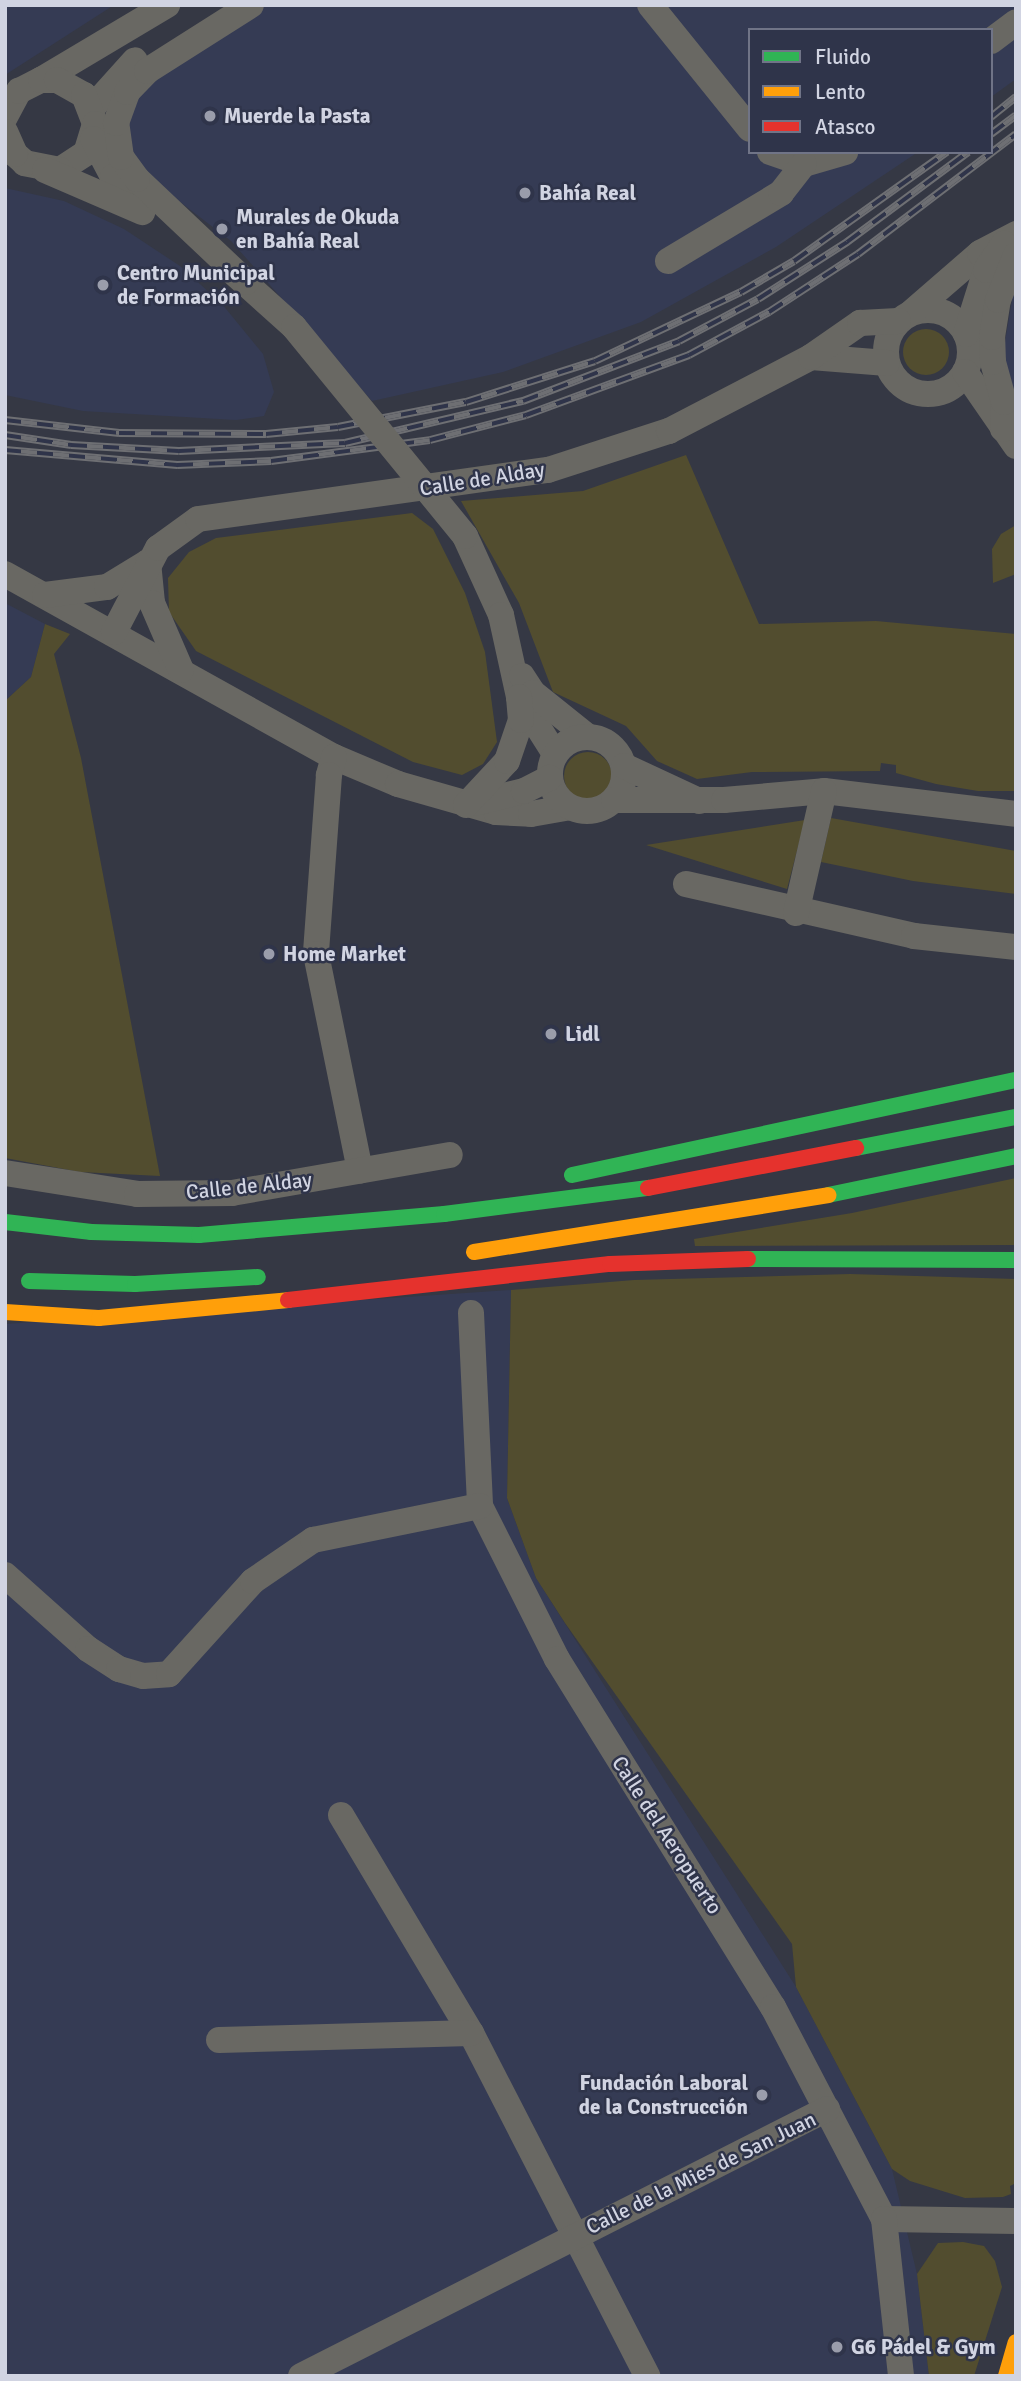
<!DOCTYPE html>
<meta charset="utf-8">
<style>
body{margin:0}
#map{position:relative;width:1021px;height:2381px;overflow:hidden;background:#353844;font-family:Signika,sans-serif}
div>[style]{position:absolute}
.built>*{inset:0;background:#353b54}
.green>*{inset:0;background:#524d2f}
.round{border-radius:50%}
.street>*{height:26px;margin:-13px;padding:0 13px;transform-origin:13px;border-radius:13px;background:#696863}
.street>.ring{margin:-13px;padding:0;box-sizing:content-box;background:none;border:26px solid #696863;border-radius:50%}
.fast>*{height:16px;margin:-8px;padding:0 8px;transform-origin:8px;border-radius:8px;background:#30b455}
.slow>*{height:16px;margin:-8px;padding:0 8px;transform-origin:8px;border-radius:8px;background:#ff9f0a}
.jam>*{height:16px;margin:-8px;padding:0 8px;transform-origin:8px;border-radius:8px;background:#e5322d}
.rail>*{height:8px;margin-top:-4px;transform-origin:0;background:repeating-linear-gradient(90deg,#2f344a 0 16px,#6e6f73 0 32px);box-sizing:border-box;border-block:2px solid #6e6f73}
.street-bridge>*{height:26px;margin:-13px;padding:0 13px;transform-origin:13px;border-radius:13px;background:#696863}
.dots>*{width:19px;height:19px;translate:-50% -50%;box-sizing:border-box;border:4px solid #2f344a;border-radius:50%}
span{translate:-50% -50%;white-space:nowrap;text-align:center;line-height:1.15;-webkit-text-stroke:5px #2f344a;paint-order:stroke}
.poi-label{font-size:21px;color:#d1d4e2;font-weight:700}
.left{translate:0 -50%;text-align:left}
.right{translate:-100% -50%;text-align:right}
.street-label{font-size:21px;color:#d1d4e2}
.frame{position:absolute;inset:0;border:7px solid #d1d4e2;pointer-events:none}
.legend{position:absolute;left:748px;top:28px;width:245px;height:126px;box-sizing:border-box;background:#2f344a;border:2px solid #707487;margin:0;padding:9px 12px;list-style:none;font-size:21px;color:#d1d4e2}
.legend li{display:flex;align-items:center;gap:14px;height:35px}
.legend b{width:35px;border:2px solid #707487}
</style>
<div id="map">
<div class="built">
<div style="clip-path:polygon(5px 5px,114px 5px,5px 75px)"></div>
<div style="clip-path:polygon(264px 5px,1016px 5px,1016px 79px,991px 97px,991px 30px,750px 30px,750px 152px,918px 152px,776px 247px,641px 322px,503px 372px,372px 401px,231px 241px,132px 165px,124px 128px,134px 91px)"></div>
<div style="clip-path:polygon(5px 188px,64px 201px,124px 229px,180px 266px,222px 304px,263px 354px,274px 392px,264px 416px,236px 420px,83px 411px,5px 395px)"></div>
<div style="clip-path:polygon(1016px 276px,1016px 407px,1002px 360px)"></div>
<div style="clip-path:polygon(5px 603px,45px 624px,31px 677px,5px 701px)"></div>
<div style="clip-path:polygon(511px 1290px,507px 1498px,536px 1578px,796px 1987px,892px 2169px,917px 2274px,929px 2376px,5px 2376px,5px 1324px)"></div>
</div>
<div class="green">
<div class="round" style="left:903px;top:329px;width:46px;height:46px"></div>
<div style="clip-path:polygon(686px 455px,759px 624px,876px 621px,1016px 634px,1016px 791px,978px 791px,936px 784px,896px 773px,896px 765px,881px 763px,880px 771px,752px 772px,697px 779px,657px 761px,626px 726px,553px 692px,519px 603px,461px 501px,583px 491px)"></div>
<div style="clip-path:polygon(412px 513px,433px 529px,465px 593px,485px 652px,497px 742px,483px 764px,462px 775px,413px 762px,196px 651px,169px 612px,168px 578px,189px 552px,216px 538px)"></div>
<div style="clip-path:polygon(1016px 525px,1016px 574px,993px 583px,992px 549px,1001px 534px)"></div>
<div style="clip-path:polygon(45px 624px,70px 634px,54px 654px,81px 758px,160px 1176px,80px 1172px,5px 1158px,5px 701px,31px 677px)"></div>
<div class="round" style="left:564px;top:752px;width:48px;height:48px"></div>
<div style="clip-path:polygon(831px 818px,1016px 851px,1016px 894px,913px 881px,821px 862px)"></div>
<div style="clip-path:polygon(805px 820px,787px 889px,646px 845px)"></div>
<div style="clip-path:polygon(1016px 1178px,1016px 1245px,695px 1246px,694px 1239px,852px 1213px)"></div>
<div style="clip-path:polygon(850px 1274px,1016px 1279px,1016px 2183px,1010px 2186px,1011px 2194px,1003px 2197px,965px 2198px,910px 2181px,892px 2169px,796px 1987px,792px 1944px,565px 1623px,536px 1578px,507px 1498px,511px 1290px,634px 1280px)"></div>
<div style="clip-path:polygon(963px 2242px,984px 2246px,995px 2261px,1002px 2287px,974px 2376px,929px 2376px,917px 2274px,938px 2243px)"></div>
</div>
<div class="street">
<div style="left:650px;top:5px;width:159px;rotate:51.1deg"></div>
<div style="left:991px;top:41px;width:31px;rotate:-37deg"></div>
<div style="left:41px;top:80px;width:147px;rotate:-30.8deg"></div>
<div style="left:92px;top:108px;width:64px;rotate:-48.1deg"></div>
<div style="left:5px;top:117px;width:30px;rotate:-62deg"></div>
<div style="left:19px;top:91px;width:25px;rotate:-27deg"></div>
<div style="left:41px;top:80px;width:16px"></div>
<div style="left:57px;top:80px;width:31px;rotate:29deg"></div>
<div style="left:84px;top:95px;width:31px;rotate:69deg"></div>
<div style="left:95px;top:124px;width:30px;rotate:107deg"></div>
<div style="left:86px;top:153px;width:31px;rotate:147deg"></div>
<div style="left:60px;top:170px;width:36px;rotate:-169deg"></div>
<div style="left:25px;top:163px;width:13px;rotate:-138deg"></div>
<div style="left:15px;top:154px;width:24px;rotate:-114deg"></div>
<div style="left:93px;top:139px;width:43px;rotate:62.2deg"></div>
<div style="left:113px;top:177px;width:35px;rotate:47deg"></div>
<div style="left:770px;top:152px;width:36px;rotate:19deg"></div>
<div style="left:804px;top:164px;width:43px;rotate:-16.3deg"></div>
<div style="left:45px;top:170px;width:106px;rotate:23.4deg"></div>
<div style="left:668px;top:261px;width:132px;rotate:-31deg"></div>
<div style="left:781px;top:193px;width:37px;rotate:-52deg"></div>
<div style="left:233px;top:272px;width:82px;rotate:42deg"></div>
<div style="left:246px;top:282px;width:150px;rotate:-136.6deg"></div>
<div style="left:137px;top:179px;width:27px;rotate:-126deg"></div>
<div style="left:121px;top:157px;width:34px;rotate:-98deg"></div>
<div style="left:116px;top:123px;width:33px;rotate:-70deg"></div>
<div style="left:127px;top:92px;width:29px;rotate:-46deg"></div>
<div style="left:147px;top:71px;width:123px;rotate:-32.4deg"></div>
<div class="ring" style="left:886px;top:310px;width:58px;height:58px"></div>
<div style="left:912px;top:312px;width:90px;rotate:-40.9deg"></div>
<div style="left:980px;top:253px;width:41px;rotate:-27.8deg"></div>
<div style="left:966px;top:334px;width:67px;rotate:-72.6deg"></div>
<div style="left:986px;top:270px;width:32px;rotate:-56deg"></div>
<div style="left:811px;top:357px;width:76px;rotate:4.5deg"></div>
<div style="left:965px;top:372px;width:90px;rotate:55.4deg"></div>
<div style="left:1003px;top:429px;width:27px;rotate:-88deg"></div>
<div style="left:1004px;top:402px;width:41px;rotate:-105.4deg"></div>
<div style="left:993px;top:362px;width:25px;rotate:-92deg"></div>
<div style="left:992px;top:337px;width:37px;rotate:-81deg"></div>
<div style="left:998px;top:300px;width:48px;rotate:-68.2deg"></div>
<div style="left:465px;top:536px;width:87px;rotate:65.5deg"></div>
<div style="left:501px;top:615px;width:84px;rotate:77.6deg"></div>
<div style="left:519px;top:697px;width:67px;rotate:57.7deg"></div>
<div style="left:5px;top:574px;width:376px;rotate:29.1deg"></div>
<div style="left:334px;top:757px;width:69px;rotate:22.9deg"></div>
<div style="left:398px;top:784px;width:102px;rotate:15.9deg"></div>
<div style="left:496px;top:812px;width:35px;rotate:3deg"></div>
<div style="left:531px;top:814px;width:39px;rotate:-10deg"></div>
<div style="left:45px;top:595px;width:63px;rotate:-7.4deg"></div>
<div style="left:107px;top:587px;width:48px;rotate:-31.4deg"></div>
<div style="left:148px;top:562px;width:41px;rotate:84.4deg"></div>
<div style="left:152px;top:603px;width:73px;rotate:66.6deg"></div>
<div style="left:114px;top:632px;width:95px;rotate:-62.4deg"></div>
<div style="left:158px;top:548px;width:49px;rotate:-35.9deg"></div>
<div style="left:198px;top:519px;width:353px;rotate:-8deg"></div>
<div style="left:548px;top:470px;width:127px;rotate:-17.9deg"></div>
<div style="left:669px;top:431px;width:160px;rotate:-27.5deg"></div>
<div style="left:811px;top:357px;width:60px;rotate:-34.8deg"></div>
<div style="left:860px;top:323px;width:38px;rotate:-3deg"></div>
<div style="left:522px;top:676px;width:20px;rotate:57deg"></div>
<div style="left:533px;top:693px;width:70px;rotate:38.7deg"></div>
<div class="ring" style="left:550px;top:737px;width:48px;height:48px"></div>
<div style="left:334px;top:757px;width:19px;rotate:106deg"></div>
<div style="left:329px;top:775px;width:179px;rotate:94.2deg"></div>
<div style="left:316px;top:954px;width:221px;rotate:78.5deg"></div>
<div style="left:624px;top:766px;width:83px;rotate:25deg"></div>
<div style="left:614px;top:800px;width:110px"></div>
<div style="left:724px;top:800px;width:100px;rotate:-5.1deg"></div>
<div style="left:824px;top:791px;width:193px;rotate:6.8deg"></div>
<div style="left:475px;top:803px;width:50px;rotate:-13.8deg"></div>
<div style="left:524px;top:791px;width:29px;rotate:-27deg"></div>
<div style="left:466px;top:805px;width:60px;rotate:-47deg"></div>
<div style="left:507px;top:761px;width:43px;rotate:-71.1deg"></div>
<div style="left:521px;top:720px;width:23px;rotate:-95deg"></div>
<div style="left:686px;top:884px;width:234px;rotate:12.8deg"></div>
<div style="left:914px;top:936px;width:103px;rotate:6.2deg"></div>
<div style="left:796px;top:913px;width:125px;rotate:-77.1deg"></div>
<div style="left:5px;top:1173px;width:134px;rotate:9deg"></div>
<div style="left:137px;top:1194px;width:95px;rotate:-0.6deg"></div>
<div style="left:232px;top:1193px;width:221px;rotate:-9.9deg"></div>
<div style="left:471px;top:1313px;width:193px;rotate:87.3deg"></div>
<div style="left:480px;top:1506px;width:171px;rotate:63.3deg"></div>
<div style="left:557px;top:1659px;width:410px;rotate:58.2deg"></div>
<div style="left:773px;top:2007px;width:239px;rotate:62.4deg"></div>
<div style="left:884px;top:2219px;width:132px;rotate:0.9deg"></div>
<div style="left:5px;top:1575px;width:111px;rotate:41.7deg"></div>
<div style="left:88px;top:1649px;width:37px;rotate:33deg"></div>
<div style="left:119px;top:1669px;width:25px;rotate:16deg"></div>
<div style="left:143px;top:1676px;width:26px;rotate:-4deg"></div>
<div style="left:169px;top:1674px;width:125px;rotate:-47.9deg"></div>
<div style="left:253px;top:1581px;width:73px;rotate:-34.3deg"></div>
<div style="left:313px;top:1540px;width:170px;rotate:-11.5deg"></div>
<div style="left:341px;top:1815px;width:254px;rotate:59.2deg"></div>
<div style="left:471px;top:2033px;width:386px;rotate:62.8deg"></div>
<div style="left:219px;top:2040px;width:252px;rotate:-1.6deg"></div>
<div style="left:884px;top:2219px;width:158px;rotate:83.8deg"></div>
<div style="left:301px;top:2376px;width:590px;rotate:-26.91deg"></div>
</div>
<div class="fast">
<div style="left:856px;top:1148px;width:163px;rotate:-11deg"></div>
<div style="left:572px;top:1175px;width:454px;rotate:-12.1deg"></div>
<div style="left:828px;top:1195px;width:192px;rotate:-11.7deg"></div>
<div style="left:5px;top:1222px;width:87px;rotate:6.6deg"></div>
<div style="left:91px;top:1232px;width:108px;rotate:1.6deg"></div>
<div style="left:199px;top:1235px;width:246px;rotate:-4.9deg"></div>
<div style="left:444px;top:1214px;width:206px;rotate:-7.3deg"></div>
<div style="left:748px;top:1259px;width:268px;rotate:0.2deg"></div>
<div style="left:29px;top:1281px;width:106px;rotate:1.6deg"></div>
<div style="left:135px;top:1284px;width:123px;rotate:-3.3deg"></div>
</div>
<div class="slow">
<div style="left:474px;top:1252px;width:359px;rotate:-9.1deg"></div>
<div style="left:5px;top:1312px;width:94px;rotate:3.7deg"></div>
<div style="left:99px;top:1318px;width:190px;rotate:-5.4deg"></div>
<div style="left:1006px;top:2376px;width:35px;rotate:-74deg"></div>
</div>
<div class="jam">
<div style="left:648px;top:1188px;width:212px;rotate:-10.9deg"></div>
<div style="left:288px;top:1300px;width:324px;rotate:-6.4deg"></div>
<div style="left:610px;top:1264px;width:138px;rotate:-2.1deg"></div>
</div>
<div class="rail">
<div style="left:991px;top:117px;width:32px;rotate:-39deg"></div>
<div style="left:991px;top:134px;width:31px;rotate:-37deg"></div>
<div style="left:5px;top:420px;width:115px;rotate:6.5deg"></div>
<div style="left:119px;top:433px;width:147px;rotate:0.4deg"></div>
<div style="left:266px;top:434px;width:72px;rotate:-5.6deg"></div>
<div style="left:338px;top:427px;width:130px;rotate:-11.1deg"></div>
<div style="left:466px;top:402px;width:135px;rotate:-17.6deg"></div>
<div style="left:595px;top:361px;width:161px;rotate:-25.3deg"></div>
<div style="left:741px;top:292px;width:61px;rotate:-30.3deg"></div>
<div style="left:794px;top:261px;width:188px;rotate:-35.5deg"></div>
<div style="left:5px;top:435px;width:67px;rotate:8.6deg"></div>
<div style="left:71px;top:445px;width:108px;rotate:3.2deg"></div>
<div style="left:179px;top:451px;width:166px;rotate:-2.8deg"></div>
<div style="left:345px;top:443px;width:183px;rotate:-13.3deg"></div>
<div style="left:523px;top:401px;width:167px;rotate:-21deg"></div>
<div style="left:679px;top:341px;width:89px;rotate:-28deg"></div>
<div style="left:758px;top:299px;width:106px;rotate:-32.6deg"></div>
<div style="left:847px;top:242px;width:151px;rotate:-36.6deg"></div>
<div style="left:5px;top:450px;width:173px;rotate:5deg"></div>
<div style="left:177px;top:465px;width:94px;rotate:-2.4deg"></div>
<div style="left:271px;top:461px;width:160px;rotate:-7.5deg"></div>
<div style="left:430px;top:440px;width:99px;rotate:-14.6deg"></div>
<div style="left:526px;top:415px;width:174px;rotate:-20.2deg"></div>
<div style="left:689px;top:355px;width:91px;rotate:-28.3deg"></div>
<div style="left:769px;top:312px;width:106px;rotate:-33.1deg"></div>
<div style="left:858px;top:254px;width:198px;rotate:-37.2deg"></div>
</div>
<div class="street-bridge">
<div style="left:294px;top:327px;width:270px;rotate:50.7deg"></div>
</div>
<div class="dots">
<div style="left:210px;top:116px;background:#9a9dab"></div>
<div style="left:525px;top:193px;background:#9a9dab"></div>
<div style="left:222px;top:229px;background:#9a9dab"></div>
<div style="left:103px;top:285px;background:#9a9dab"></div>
<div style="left:269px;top:954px;background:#9a9dab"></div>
<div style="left:551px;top:1034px;background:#9a9dab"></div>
<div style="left:762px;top:2095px;background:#9a9dab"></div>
<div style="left:837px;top:2347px;background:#9a9dab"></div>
</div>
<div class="poi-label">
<span class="left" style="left:224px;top:116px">Muerde la Pasta</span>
<span class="left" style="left:539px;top:193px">Bahía Real</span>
<span class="left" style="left:236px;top:229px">Murales de Okuda<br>en Bahía Real</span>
<span class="left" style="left:117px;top:285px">Centro Municipal<br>de Formación</span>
<span class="left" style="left:283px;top:954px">Home Market</span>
<span class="left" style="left:565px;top:1034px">Lidl</span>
<span class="right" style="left:748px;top:2095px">Fundación Laboral<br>de la Construcción</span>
<span class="left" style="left:851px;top:2347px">G6 Pádel &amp; Gym</span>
</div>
<div class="street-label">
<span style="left:482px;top:479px;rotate:-9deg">Calle de Alday</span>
<span style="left:249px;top:1186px;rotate:-6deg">Calle de Alday</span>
<span style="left:667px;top:1835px;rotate:57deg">Calle del Aeropuerto</span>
<span style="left:701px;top:2173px;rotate:-26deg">Calle de la Mies de San Juan</span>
</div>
<div class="frame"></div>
<ul class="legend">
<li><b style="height:9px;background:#30b455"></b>Fluido</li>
<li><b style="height:9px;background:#ff9f0a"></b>Lento</li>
<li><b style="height:9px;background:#e5322d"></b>Atasco</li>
</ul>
</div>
